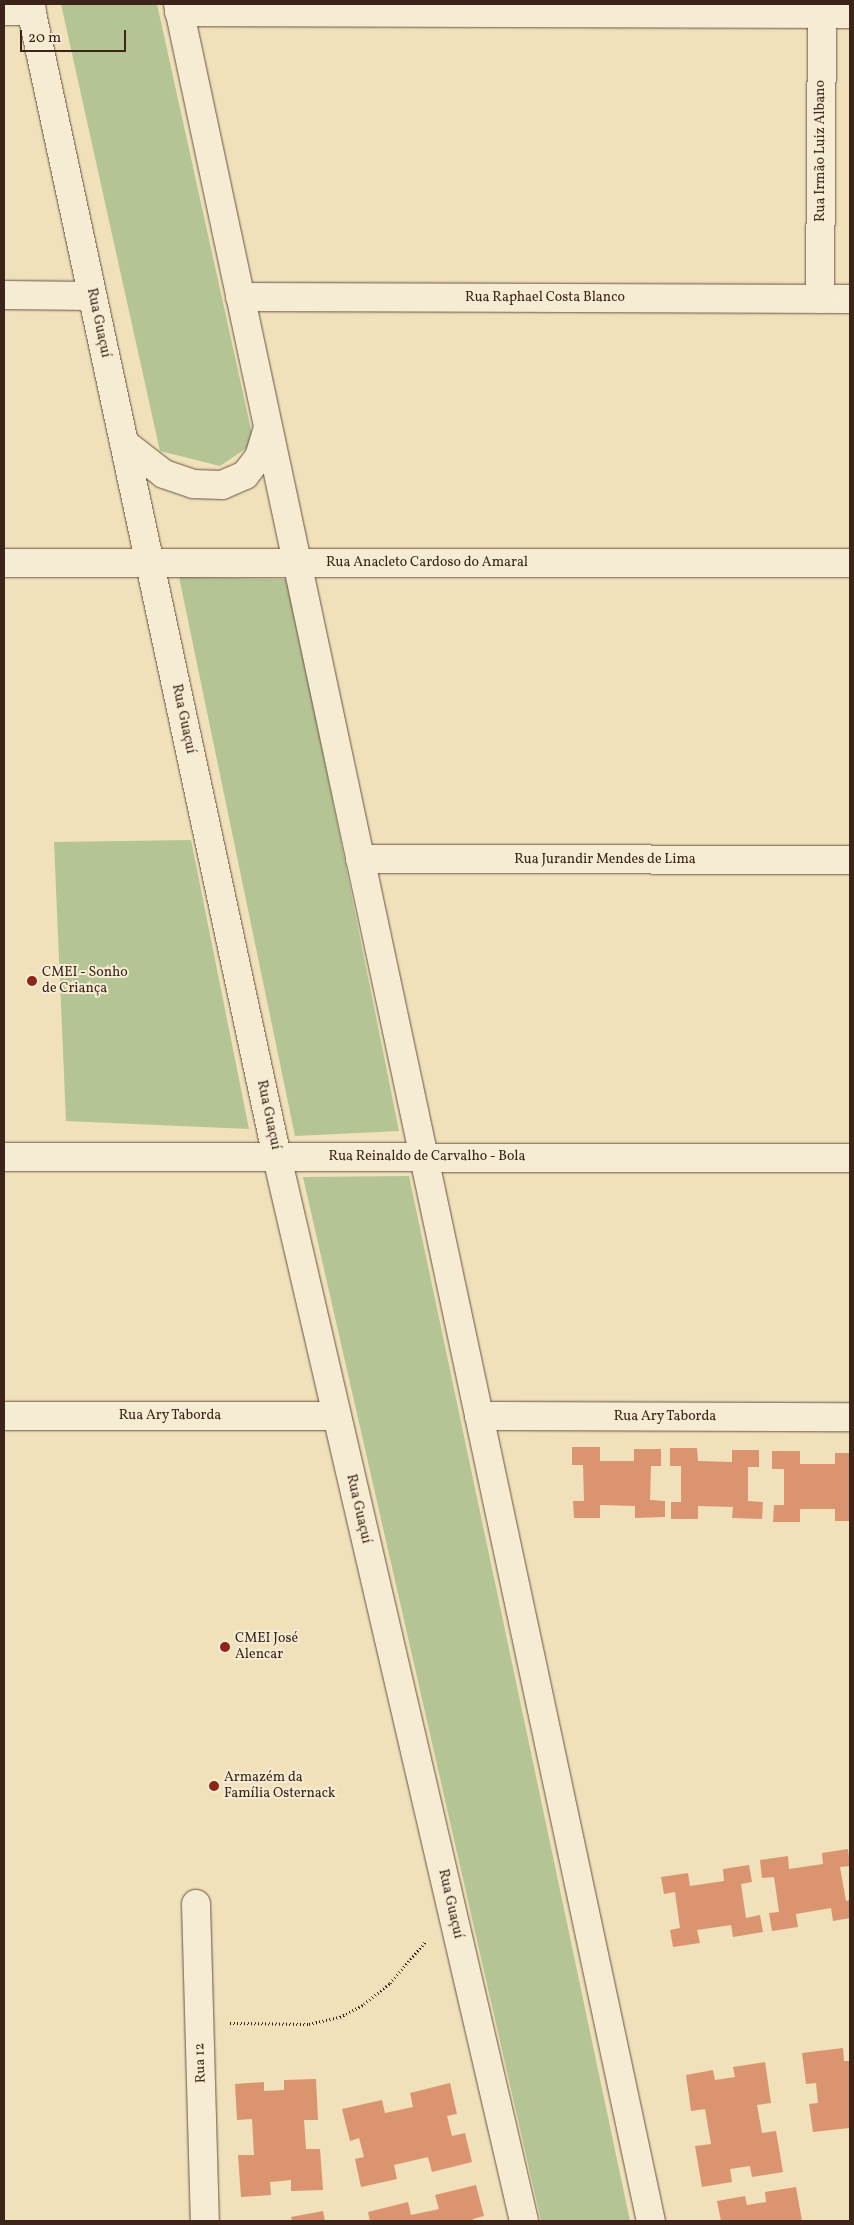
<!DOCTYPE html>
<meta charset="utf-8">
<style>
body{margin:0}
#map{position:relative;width:854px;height:2225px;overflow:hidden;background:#f0e1bb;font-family:Vollkorn,serif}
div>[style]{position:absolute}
.green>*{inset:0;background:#b4c494}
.building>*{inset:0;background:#da9470}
.path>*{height:3px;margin-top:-1.5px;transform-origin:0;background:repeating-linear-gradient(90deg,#3c241a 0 1px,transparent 0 3.5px)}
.roads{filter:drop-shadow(0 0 1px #695342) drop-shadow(0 0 1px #695342)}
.minor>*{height:28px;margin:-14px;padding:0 14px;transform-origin:14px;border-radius:14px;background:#f5ecd3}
.dots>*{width:14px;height:14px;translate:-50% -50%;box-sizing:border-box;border:2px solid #f5ecd3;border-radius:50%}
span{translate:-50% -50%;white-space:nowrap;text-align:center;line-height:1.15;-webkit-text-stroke:4px #f5ecd3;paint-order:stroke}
.street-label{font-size:14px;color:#3c241a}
.poi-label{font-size:14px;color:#3c241a}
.left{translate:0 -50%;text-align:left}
.frame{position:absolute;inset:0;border:5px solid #3c241a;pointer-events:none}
.scale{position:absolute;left:20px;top:30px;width:106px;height:22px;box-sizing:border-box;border:2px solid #3c241a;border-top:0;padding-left:6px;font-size:15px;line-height:18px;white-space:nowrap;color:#3c241a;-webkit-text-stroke:4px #f5ecd3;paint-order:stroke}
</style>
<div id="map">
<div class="green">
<div style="clip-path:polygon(61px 4px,157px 4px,254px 443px,220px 466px,160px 451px)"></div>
<div style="clip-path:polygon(179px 577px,288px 579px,399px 1131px,295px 1136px)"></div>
<div style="clip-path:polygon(191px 840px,249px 1129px,66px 1121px,54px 842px)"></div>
<div style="clip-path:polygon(409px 1176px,630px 2221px,541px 2221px,303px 1177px)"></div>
</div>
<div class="building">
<div style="clip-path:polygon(572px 1447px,600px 1447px,600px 1461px,634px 1461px,634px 1449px,661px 1449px,661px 1466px,651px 1466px,650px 1500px,665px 1501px,665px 1517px,635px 1518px,635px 1506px,600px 1505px,600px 1518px,574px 1518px,573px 1501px,584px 1501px,583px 1465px,572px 1465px)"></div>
<div style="clip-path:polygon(670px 1448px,697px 1448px,698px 1461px,732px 1462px,732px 1450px,759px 1450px,759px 1467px,748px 1467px,748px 1501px,763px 1502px,762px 1519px,732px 1518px,733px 1507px,698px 1506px,698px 1519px,671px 1519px,671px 1502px,681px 1502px,681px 1466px,670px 1466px)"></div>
<div style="clip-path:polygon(772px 1451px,800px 1451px,800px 1464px,835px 1464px,835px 1453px,850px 1453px,850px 1521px,835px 1521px,835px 1509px,800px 1509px,800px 1522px,773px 1522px,774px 1505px,784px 1505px,784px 1469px,772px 1469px)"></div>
<div style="clip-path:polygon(848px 1849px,850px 1866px,840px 1867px,846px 1901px,850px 1900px,850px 1918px,833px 1921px,831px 1908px,796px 1914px,798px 1927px,772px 1931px,769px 1913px,779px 1912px,774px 1877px,762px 1878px,760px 1860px,788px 1856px,789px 1869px,823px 1864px,822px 1853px)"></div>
<div style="clip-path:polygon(749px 1865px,752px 1882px,741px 1884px,746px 1918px,760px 1915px,763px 1932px,733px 1937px,731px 1925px,697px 1930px,700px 1943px,673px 1947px,670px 1930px,680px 1928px,675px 1892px,664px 1894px,661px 1877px,688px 1873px,690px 1886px,724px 1881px,723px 1869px)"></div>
<div style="clip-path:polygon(843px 2048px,844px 2061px,850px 2061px,849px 2128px,813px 2132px,809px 2104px,818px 2103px,816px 2083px,806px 2084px,802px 2053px)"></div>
<div style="clip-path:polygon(765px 2062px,771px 2103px,757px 2105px,762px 2133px,776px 2131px,783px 2172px,752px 2177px,750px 2166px,730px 2169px,732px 2182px,702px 2187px,695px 2146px,711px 2144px,705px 2109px,691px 2111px,686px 2075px,713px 2070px,715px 2080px,735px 2077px,733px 2067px)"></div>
<div style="clip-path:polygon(316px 2079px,318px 2120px,304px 2120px,306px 2149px,320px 2149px,323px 2190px,291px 2191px,291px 2180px,270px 2182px,271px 2195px,241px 2197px,238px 2155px,254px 2155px,252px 2119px,237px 2120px,235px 2084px,264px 2082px,264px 2091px,284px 2090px,284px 2080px)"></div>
<div style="clip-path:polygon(450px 2083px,457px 2114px,447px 2116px,452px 2136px,465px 2133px,472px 2162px,432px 2172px,428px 2157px,394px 2165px,397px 2179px,361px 2187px,355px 2159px,364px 2157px,359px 2138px,350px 2141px,342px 2109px,382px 2100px,385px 2113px,413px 2107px,410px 2093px)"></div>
<div style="clip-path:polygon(476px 2185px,484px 2216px,473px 2219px,473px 2221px,370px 2221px,368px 2212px,408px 2202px,411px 2215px,439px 2209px,435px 2195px)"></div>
<div style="clip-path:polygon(796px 2187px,802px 2221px,721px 2221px,717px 2201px,745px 2196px,747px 2205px,766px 2202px,765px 2192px)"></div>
<div style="clip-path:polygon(323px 2211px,325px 2221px,292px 2221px,291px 2217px)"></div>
</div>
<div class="path">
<div style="left:230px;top:2023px;width:79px;rotate:0.7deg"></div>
<div style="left:309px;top:2024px;width:32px;rotate:-13deg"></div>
<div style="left:340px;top:2017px;width:27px;rotate:-28deg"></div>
<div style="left:364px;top:2004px;width:33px;rotate:-39deg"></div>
<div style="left:390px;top:1983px;width:55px;rotate:-49.4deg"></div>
</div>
<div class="roads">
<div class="minor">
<div style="left:30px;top:4px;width:1179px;rotate:77.91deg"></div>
<div style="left:277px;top:1157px;width:1092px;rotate:76.93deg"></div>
<div style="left:178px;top:4px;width:2267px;rotate:77.96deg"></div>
<div style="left:4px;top:11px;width:28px"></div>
<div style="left:179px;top:12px;width:671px;rotate:0.17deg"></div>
<div style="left:4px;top:295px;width:88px;rotate:0.7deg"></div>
<div style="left:240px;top:297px;width:610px;rotate:0.19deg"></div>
<div style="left:820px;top:299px;width:295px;rotate:-89.6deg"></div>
<div style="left:124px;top:443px;width:51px;rotate:37.8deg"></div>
<div style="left:164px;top:474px;width:31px;rotate:19deg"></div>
<div style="left:193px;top:484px;width:29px;rotate:2deg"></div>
<div style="left:222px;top:485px;width:25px;rotate:-23deg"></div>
<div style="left:245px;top:475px;width:23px;rotate:-52deg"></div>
<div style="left:259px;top:457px;width:30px;rotate:-73deg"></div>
<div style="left:4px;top:563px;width:846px"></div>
<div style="left:360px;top:859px;width:490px;rotate:0.1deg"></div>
<div style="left:4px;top:1157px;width:846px;rotate:0.07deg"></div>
<div style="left:4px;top:1416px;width:332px"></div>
<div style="left:479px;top:1416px;width:371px;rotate:0.2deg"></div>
<div style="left:196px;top:1904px;width:317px;rotate:88.4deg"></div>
</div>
</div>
<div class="dots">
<div style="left:32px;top:981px;background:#8f2418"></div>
<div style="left:225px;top:1647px;background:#8f2418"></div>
<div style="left:214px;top:1786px;background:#8f2418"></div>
</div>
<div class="street-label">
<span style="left:821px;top:151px;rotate:-90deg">Rua Irmão Luiz Albano</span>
<span style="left:545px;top:298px">Rua Raphael Costa Blanco</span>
<span style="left:98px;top:323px;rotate:78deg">Rua Guaçuí</span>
<span style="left:427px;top:563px">Rua Anacleto Cardoso do Amaral</span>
<span style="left:183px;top:719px;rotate:78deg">Rua Guaçuí</span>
<span style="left:605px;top:860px">Rua Jurandir Mendes de Lima</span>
<span style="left:268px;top:1115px;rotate:78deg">Rua Guaçuí</span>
<span style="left:427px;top:1157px">Rua Reinaldo de Carvalho - Bola</span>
<span style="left:170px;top:1416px">Rua Ary Taborda</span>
<span style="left:665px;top:1417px">Rua Ary Taborda</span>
<span style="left:358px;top:1509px;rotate:77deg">Rua Guaçuí</span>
<span style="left:450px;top:1904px;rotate:77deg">Rua Guaçuí</span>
<span style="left:201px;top:2063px;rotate:-92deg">Rua 12</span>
</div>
<div class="poi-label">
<span class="left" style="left:42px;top:981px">CMEI - Sonho<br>de Criança</span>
<span class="left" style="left:235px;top:1647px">CMEI José<br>Alencar</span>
<span class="left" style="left:224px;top:1786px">Armazém da<br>Família Osternack</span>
</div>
<div class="frame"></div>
<div class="scale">20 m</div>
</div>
